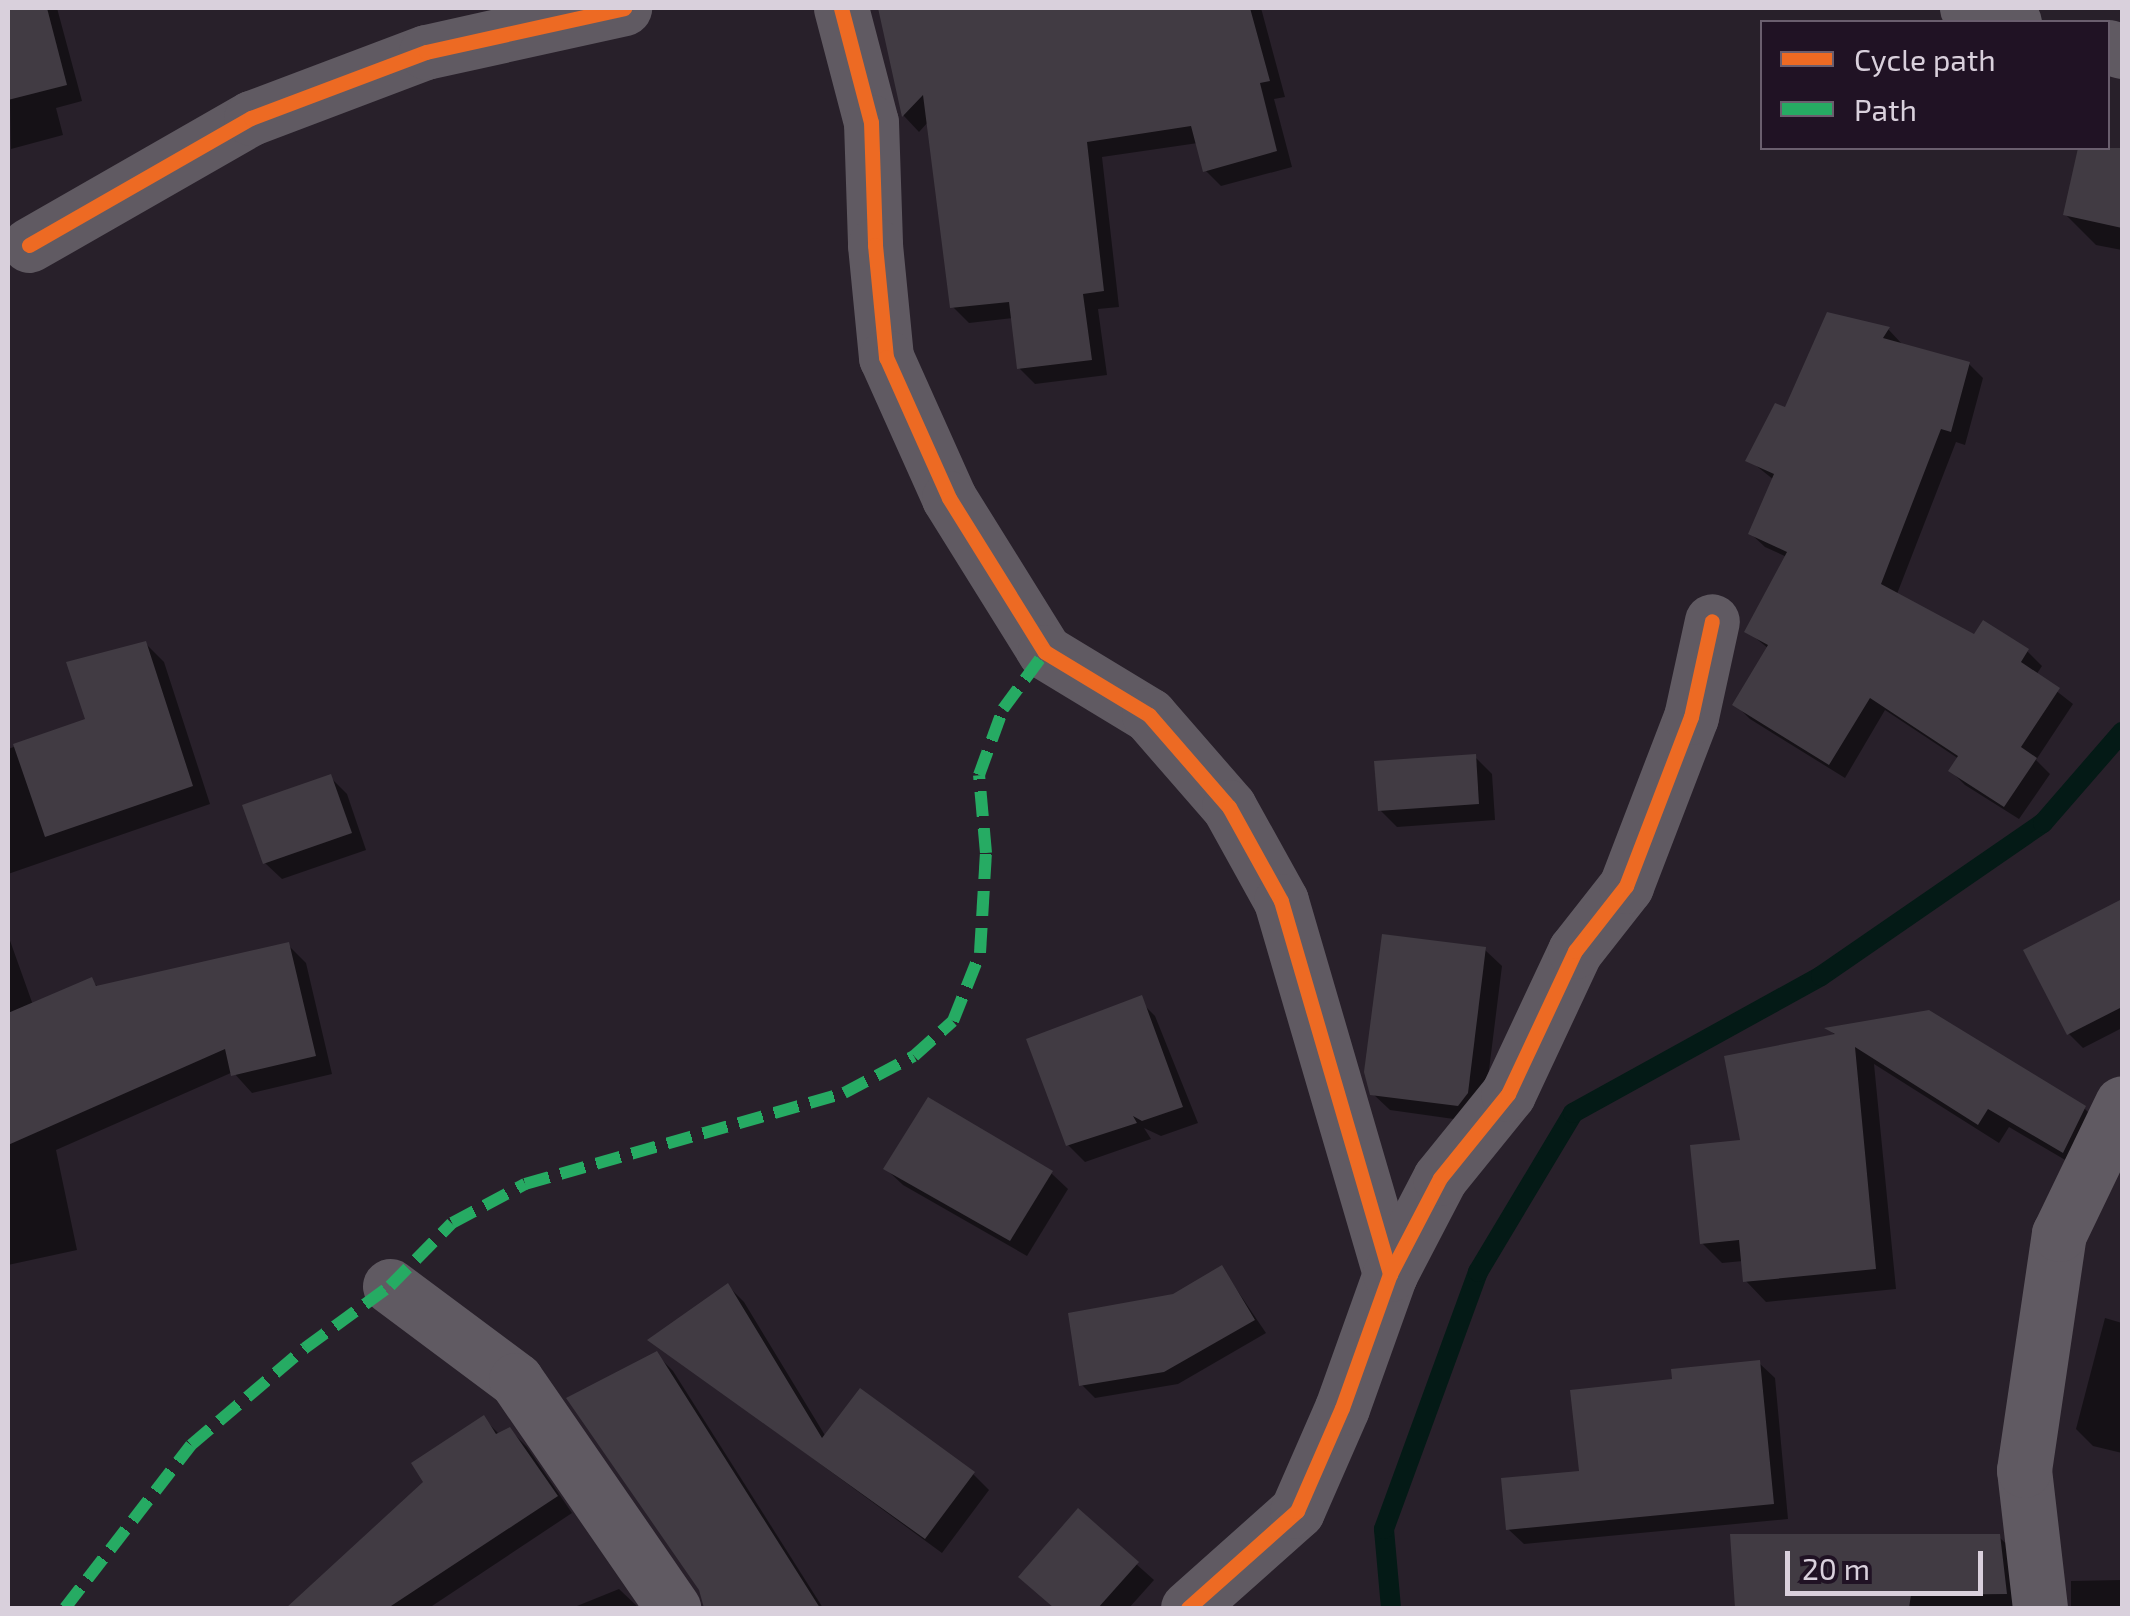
<!DOCTYPE html>
<style>
body{margin:0}
#map{position:relative;width:2130px;height:1616px;overflow:hidden;background:#28202a;font-family:"Exo 2",sans-serif}
div>[style]{position:absolute}
.shadow>*{inset:0;background:#0007}
.stream>*{height:20px;margin:-10px;padding:0 10px;transform-origin:10px;border-radius:10px;background:#041a16}
.building>*{inset:0;background:#413b43}
.street>*{height:55px;margin:-27.5px;padding:0 27.5px;transform-origin:27.5px;border-radius:27.5px;background:#605a62}
.quiet>*{height:12px;margin-top:-6px;transform-origin:0;background:repeating-linear-gradient(90deg,#26ab63 0 25px,transparent 0 37px)}
.cycleway>*{height:15px;margin:-7.5px;padding:0 7.5px;transform-origin:7.5px;border-radius:7.5px;background:#ed6a23}
span{translate:-50% -50%;white-space:nowrap;text-align:center;line-height:1.15;-webkit-text-stroke:9px #201224;paint-order:stroke}
.frame{position:absolute;inset:0;border:10px solid #d9d0dc;pointer-events:none}
.legend{position:absolute;left:1760px;top:20px;width:350px;height:130px;box-sizing:border-box;background:#201224;border:2px solid #6a5e6e;margin:0;padding:12px 18px;list-style:none;font-size:30px;color:#d9d0dc}
.legend li{display:flex;align-items:center;gap:20px;height:50px}
.legend b{width:50px;border:2px solid #6a5e6e}
.scale{position:absolute;left:1785px;top:1551px;width:198px;height:45px;box-sizing:border-box;border:5px solid #d9d0dc;border-top:0;padding-left:12px;font-size:30px;line-height:35px;white-space:nowrap;color:#d9d0dc;-webkit-text-stroke:8px #201224;paint-order:stroke}
</style>
<div id="map">
<div class="shadow">
<div style="clip-path:polygon(8px 8px,57px 8px,82px 101px,56px 108px,63px 135px,11px 149px)"></div>
<div style="clip-path:polygon(881px 8px,1261px 8px,1285px 97px,1274px 99px,1292px 167px,1221px 186px,1205px 170px,1198px 143px,1102px 157px,1119px 307px,1098px 309px,1107px 375px,1035px 384px,1019px 368px,1013px 318px,969px 323px,953px 307px,929px 121px,919px 132px,904px 116px)"></div>
<div style="clip-path:polygon(2080px 148px,2122px 152px,2122px 250px,2096px 245px,2065px 214px)"></div>
<div style="clip-path:polygon(1888px 329px,1902px 344px,1969px 364px,1983px 378px,1965px 445px,1956px 442px,1897px 594px,1974px 637px,2027px 651px,2042px 666px,2036px 675px,2073px 704px,2036px 760px,2050px 774px,2019px 819px,1965px 785px,1951px 771px,1959px 759px,1885px 710px,1845px 778px,1750px 719px,1735px 704px,1769px 649px,1747px 631px,1787px 557px,1765px 547px,1750px 533px,1774px 480px,1749px 460px,1787px 411px)"></div>
<div style="clip-path:polygon(146px 644px,164px 662px,210px 804px,8px 874px,8px 749px,89px 721px)"></div>
<div style="clip-path:polygon(1475px 757px,1492px 774px,1495px 820px,1397px 827px,1380px 810px)"></div>
<div style="clip-path:polygon(330px 777px,347px 794px,366px 850px,282px 879px,265px 863px)"></div>
<div style="clip-path:polygon(2122px 902px,2122px 1028px,2083px 1048px,2069px 1034px,2027px 951px)"></div>
<div style="clip-path:polygon(8px 935px,33px 1005px,91px 980px,99px 988px,288px 945px,306px 963px,332px 1074px,252px 1093px,233px 1072px,56px 1150px,77px 1250px,8px 1265px)"></div>
<div style="clip-path:polygon(1485px 950px,1502px 966px,1484px 1110px,1475px 1122px,1390px 1110px,1372px 1093px)"></div>
<div style="clip-path:polygon(1138px 999px,1155px 1016px,1198px 1123px,1161px 1136px,1144px 1128px,1151px 1139px,1085px 1162px,1068px 1145px)"></div>
<div style="clip-path:polygon(1829px 1029px,2084px 1108px,2105px 1129px,2084px 1171px,2009px 1127px,1999px 1143px,1874px 1064px,1896px 1289px,1766px 1302px,1746px 1281px,1743px 1261px,1722px 1263px,1702px 1243px,1743px 1142px,1837px 1037px)"></div>
<div style="clip-path:polygon(886px 1169px,1051px 1173px,1068px 1189px,1027px 1256px,903px 1185px)"></div>
<div style="clip-path:polygon(1222px 1268px,1266px 1333px,1178px 1384px,1095px 1398px,1082px 1385px,1174px 1297px)"></div>
<div style="clip-path:polygon(728px 1286px,744px 1302px,826px 1437px,973px 1474px,989px 1490px,942px 1553px,651px 1340px)"></div>
<div style="clip-path:polygon(2105px 1318px,2122px 1323px,2122px 1453px,2093px 1446px,2076px 1429px)"></div>
<div style="clip-path:polygon(656px 1354px,673px 1371px,823px 1608px,706px 1608px)"></div>
<div style="clip-path:polygon(1759px 1363px,1775px 1378px,1788px 1519px,1524px 1544px,1508px 1529px,1582px 1473px,1675px 1381px)"></div>
<div style="clip-path:polygon(484px 1419px,500px 1435px,510px 1430px,527px 1447px,572px 1513px,429px 1608px,322px 1608px,307px 1593px,426px 1482px)"></div>
<div style="clip-path:polygon(1078px 1512px,1154px 1580px,1129px 1608px,1055px 1608px,1038px 1593px)"></div>
<div style="clip-path:polygon(1733px 1536px,1999px 1537px,2016px 1553px,2022px 1608px,1738px 1608px)"></div>
<div style="clip-path:polygon(2122px 1580px,2122px 1608px,2071px 1608px,2071px 1581px)"></div>
<div style="clip-path:polygon(619px 1589px,639px 1608px,572px 1608px)"></div>
</div>
<div class="stream">
<div style="left:1391px;top:1608px;width:79px;rotate:-95.1deg"></div>
<div style="left:1384px;top:1529px;width:274px;rotate:-69.9deg"></div>
<div style="left:1478px;top:1272px;width:185px;rotate:-59.1deg"></div>
<div style="left:1573px;top:1113px;width:283px;rotate:-28.9deg"></div>
<div style="left:1821px;top:976px;width:270px;rotate:-34.6deg"></div>
<div style="left:2043px;top:823px;width:121px;rotate:-49deg"></div>
</div>
<div class="building">
<div style="clip-path:polygon(8px 8px,47px 8px,67px 85px,8px 100px)"></div>
<div style="clip-path:polygon(878px 8px,1250px 8px,1270px 81px,1260px 83px,1277px 151px,1203px 172px,1191px 126px,1087px 142px,1104px 291px,1083px 294px,1092px 360px,1017px 369px,1009px 302px,950px 308px,923px 95px,902px 117px)"></div>
<div style="clip-path:polygon(2078px 148px,2122px 148px,2122px 228px,2063px 215px)"></div>
<div style="clip-path:polygon(1827px 312px,1890px 327px,1883px 338px,1970px 362px,1951px 432px,1941px 429px,1881px 584px,1974px 634px,1983px 620px,2029px 649px,2021px 662px,2060px 688px,2021px 747px,2037px 758px,2004px 807px,1948px 771px,1958px 756px,1870px 698px,1829px 765px,1732px 705px,1768px 645px,1744px 632px,1787px 552px,1748px 534px,1774px 474px,1745px 461px,1775px 403px,1785px 407px)"></div>
<div style="clip-path:polygon(146px 641px,193px 786px,45px 837px,13px 744px,85px 719px,66px 662px)"></div>
<div style="clip-path:polygon(1476px 754px,1479px 804px,1378px 811px,1374px 761px)"></div>
<div style="clip-path:polygon(331px 774px,352px 833px,263px 864px,242px 805px)"></div>
<div style="clip-path:polygon(2122px 899px,2122px 1007px,2067px 1035px,2023px 950px)"></div>
<div style="clip-path:polygon(1382px 934px,1486px 947px,1468px 1093px,1458px 1106px,1370px 1095px,1364px 1072px)"></div>
<div style="clip-path:polygon(289px 942px,316px 1056px,231px 1076px,225px 1049px,8px 1145px,8px 1013px,92px 977px,96px 986px)"></div>
<div style="clip-path:polygon(1142px 995px,1183px 1107px,1142px 1121px,1133px 1116px,1137px 1123px,1066px 1146px,1026px 1039px)"></div>
<div style="clip-path:polygon(1929px 1010px,2086px 1106px,2063px 1153px,1988px 1109px,1978px 1125px,1855px 1047px,1876px 1269px,1743px 1282px,1739px 1240px,1700px 1244px,1690px 1145px,1740px 1140px,1724px 1056px,1835px 1034px,1824px 1028px)"></div>
<div style="clip-path:polygon(928px 1097px,1053px 1171px,1010px 1241px,883px 1169px)"></div>
<div style="clip-path:polygon(1222px 1265px,1255px 1320px,1164px 1372px,1079px 1386px,1068px 1313px,1173px 1294px)"></div>
<div style="clip-path:polygon(728px 1283px,822px 1438px,860px 1388px,975px 1472px,925px 1539px,647px 1340px)"></div>
<div style="clip-path:polygon(657px 1351px,820px 1608px,704px 1608px,699px 1590px,566px 1398px)"></div>
<div style="clip-path:polygon(1760px 1360px,1774px 1504px,1506px 1530px,1501px 1478px,1579px 1471px,1570px 1390px,1672px 1379px,1671px 1369px)"></div>
<div style="clip-path:polygon(484px 1415px,496px 1434px,510px 1427px,558px 1496px,388px 1608px,286px 1608px,423px 1482px,411px 1463px)"></div>
<div style="clip-path:polygon(1078px 1508px,1139px 1562px,1098px 1608px,1054px 1608px,1018px 1577px)"></div>
<div style="clip-path:polygon(1730px 1534px,2000px 1534px,2007px 1594px,1911px 1595px,1909px 1608px,1735px 1608px)"></div>
</div>
<div class="street">
<div style="left:841px;top:8px;width:118px;rotate:75.3deg"></div>
<div style="left:871px;top:122px;width:123px;rotate:88.1deg"></div>
<div style="left:875px;top:245px;width:113px;rotate:84.4deg"></div>
<div style="left:886px;top:357px;width:154px;rotate:65.9deg"></div>
<div style="left:949px;top:498px;width:181px;rotate:58.1deg"></div>
<div style="left:1045px;top:652px;width:122px;rotate:31.2deg"></div>
<div style="left:1149px;top:715px;width:122px;rotate:49deg"></div>
<div style="left:1229px;top:807px;width:107px;rotate:61deg"></div>
<div style="left:1281px;top:901px;width:389px;rotate:73.7deg"></div>
<div style="left:1967px;top:8px;width:49px;rotate:16.6deg"></div>
<div style="left:2108px;top:47px;width:15px;rotate:16deg"></div>
<div style="left:29px;top:245px;width:256px;rotate:-29.8deg"></div>
<div style="left:251px;top:118px;width:187px;rotate:-20.7deg"></div>
<div style="left:426px;top:52px;width:203px;rotate:-12.5deg"></div>
<div style="left:390px;top:1286px;width:157px;rotate:36.7deg"></div>
<div style="left:516px;top:1380px;width:277px;rotate:55.4deg"></div>
<div style="left:1188px;top:1608px;width:146px;rotate:-41.7deg"></div>
<div style="left:1297px;top:1511px;width:112px;rotate:-66.4deg"></div>
<div style="left:1342px;top:1408px;width:142px;rotate:-70.3deg"></div>
<div style="left:1390px;top:1274px;width:108px;rotate:-62.5deg"></div>
<div style="left:1440px;top:1178px;width:108px;rotate:-51deg"></div>
<div style="left:1508px;top:1094px;width:158px;rotate:-64.9deg"></div>
<div style="left:1575px;top:951px;width:83px;rotate:-51.9deg"></div>
<div style="left:1626px;top:886px;width:181px;rotate:-69deg"></div>
<div style="left:1691px;top:717px;width:98px;rotate:-77.7deg"></div>
<div style="left:2040px;top:1608px;width:139px;rotate:-96.6deg"></div>
<div style="left:2024px;top:1470px;width:239px;rotate:-81.6deg"></div>
<div style="left:2059px;top:1234px;width:145px;rotate:-64.3deg"></div>
</div>
<div class="quiet">
<div style="left:65px;top:1608px;width:206px;rotate:-52.3deg"></div>
<div style="left:191px;top:1445px;width:150px;rotate:-40.4deg"></div>
<div style="left:305px;top:1348px;width:105px;rotate:-36.1deg"></div>
<div style="left:390px;top:1286px;width:88px;rotate:-45.5deg"></div>
<div style="left:452px;top:1223px;width:83px;rotate:-28.1deg"></div>
<div style="left:525px;top:1184px;width:332px;rotate:-15.9deg"></div>
<div style="left:844px;top:1093px;width:79px;rotate:-27.9deg"></div>
<div style="left:914px;top:1056px;width:52px;rotate:-41.9deg"></div>
<div style="left:953px;top:1021px;width:73px;rotate:-68.3deg"></div>
<div style="left:980px;top:953px;width:100px;rotate:-86.6deg"></div>
<div style="left:986px;top:853px;width:78px;rotate:-95.1deg"></div>
<div style="left:979px;top:775px;width:70px;rotate:-70deg"></div>
<div style="left:1003px;top:709px;width:71px;rotate:-53.6deg"></div>
</div>
<div class="cycleway">
<div style="left:841px;top:8px;width:118px;rotate:75.3deg"></div>
<div style="left:871px;top:122px;width:123px;rotate:88.1deg"></div>
<div style="left:875px;top:245px;width:113px;rotate:84.4deg"></div>
<div style="left:886px;top:357px;width:154px;rotate:65.9deg"></div>
<div style="left:949px;top:498px;width:181px;rotate:58.1deg"></div>
<div style="left:1045px;top:652px;width:122px;rotate:31.2deg"></div>
<div style="left:1149px;top:715px;width:122px;rotate:49deg"></div>
<div style="left:1229px;top:807px;width:107px;rotate:61deg"></div>
<div style="left:1281px;top:901px;width:389px;rotate:73.7deg"></div>
<div style="left:29px;top:245px;width:256px;rotate:-29.8deg"></div>
<div style="left:251px;top:118px;width:187px;rotate:-20.7deg"></div>
<div style="left:426px;top:52px;width:203px;rotate:-12.5deg"></div>
<div style="left:1188px;top:1608px;width:146px;rotate:-41.7deg"></div>
<div style="left:1297px;top:1511px;width:112px;rotate:-66.4deg"></div>
<div style="left:1342px;top:1408px;width:142px;rotate:-70.3deg"></div>
<div style="left:1390px;top:1274px;width:108px;rotate:-62.5deg"></div>
<div style="left:1440px;top:1178px;width:108px;rotate:-51deg"></div>
<div style="left:1508px;top:1094px;width:158px;rotate:-64.9deg"></div>
<div style="left:1575px;top:951px;width:83px;rotate:-51.9deg"></div>
<div style="left:1626px;top:886px;width:181px;rotate:-69deg"></div>
<div style="left:1691px;top:717px;width:98px;rotate:-77.7deg"></div>
</div>
<div class="frame"></div>
<ul class="legend">
<li><b style="height:12px;background:#ed6a23"></b>Cycle path</li>
<li><b style="height:12px;background:#26ab63"></b>Path</li>
</ul>
<div class="scale">20 m</div>
</div>
